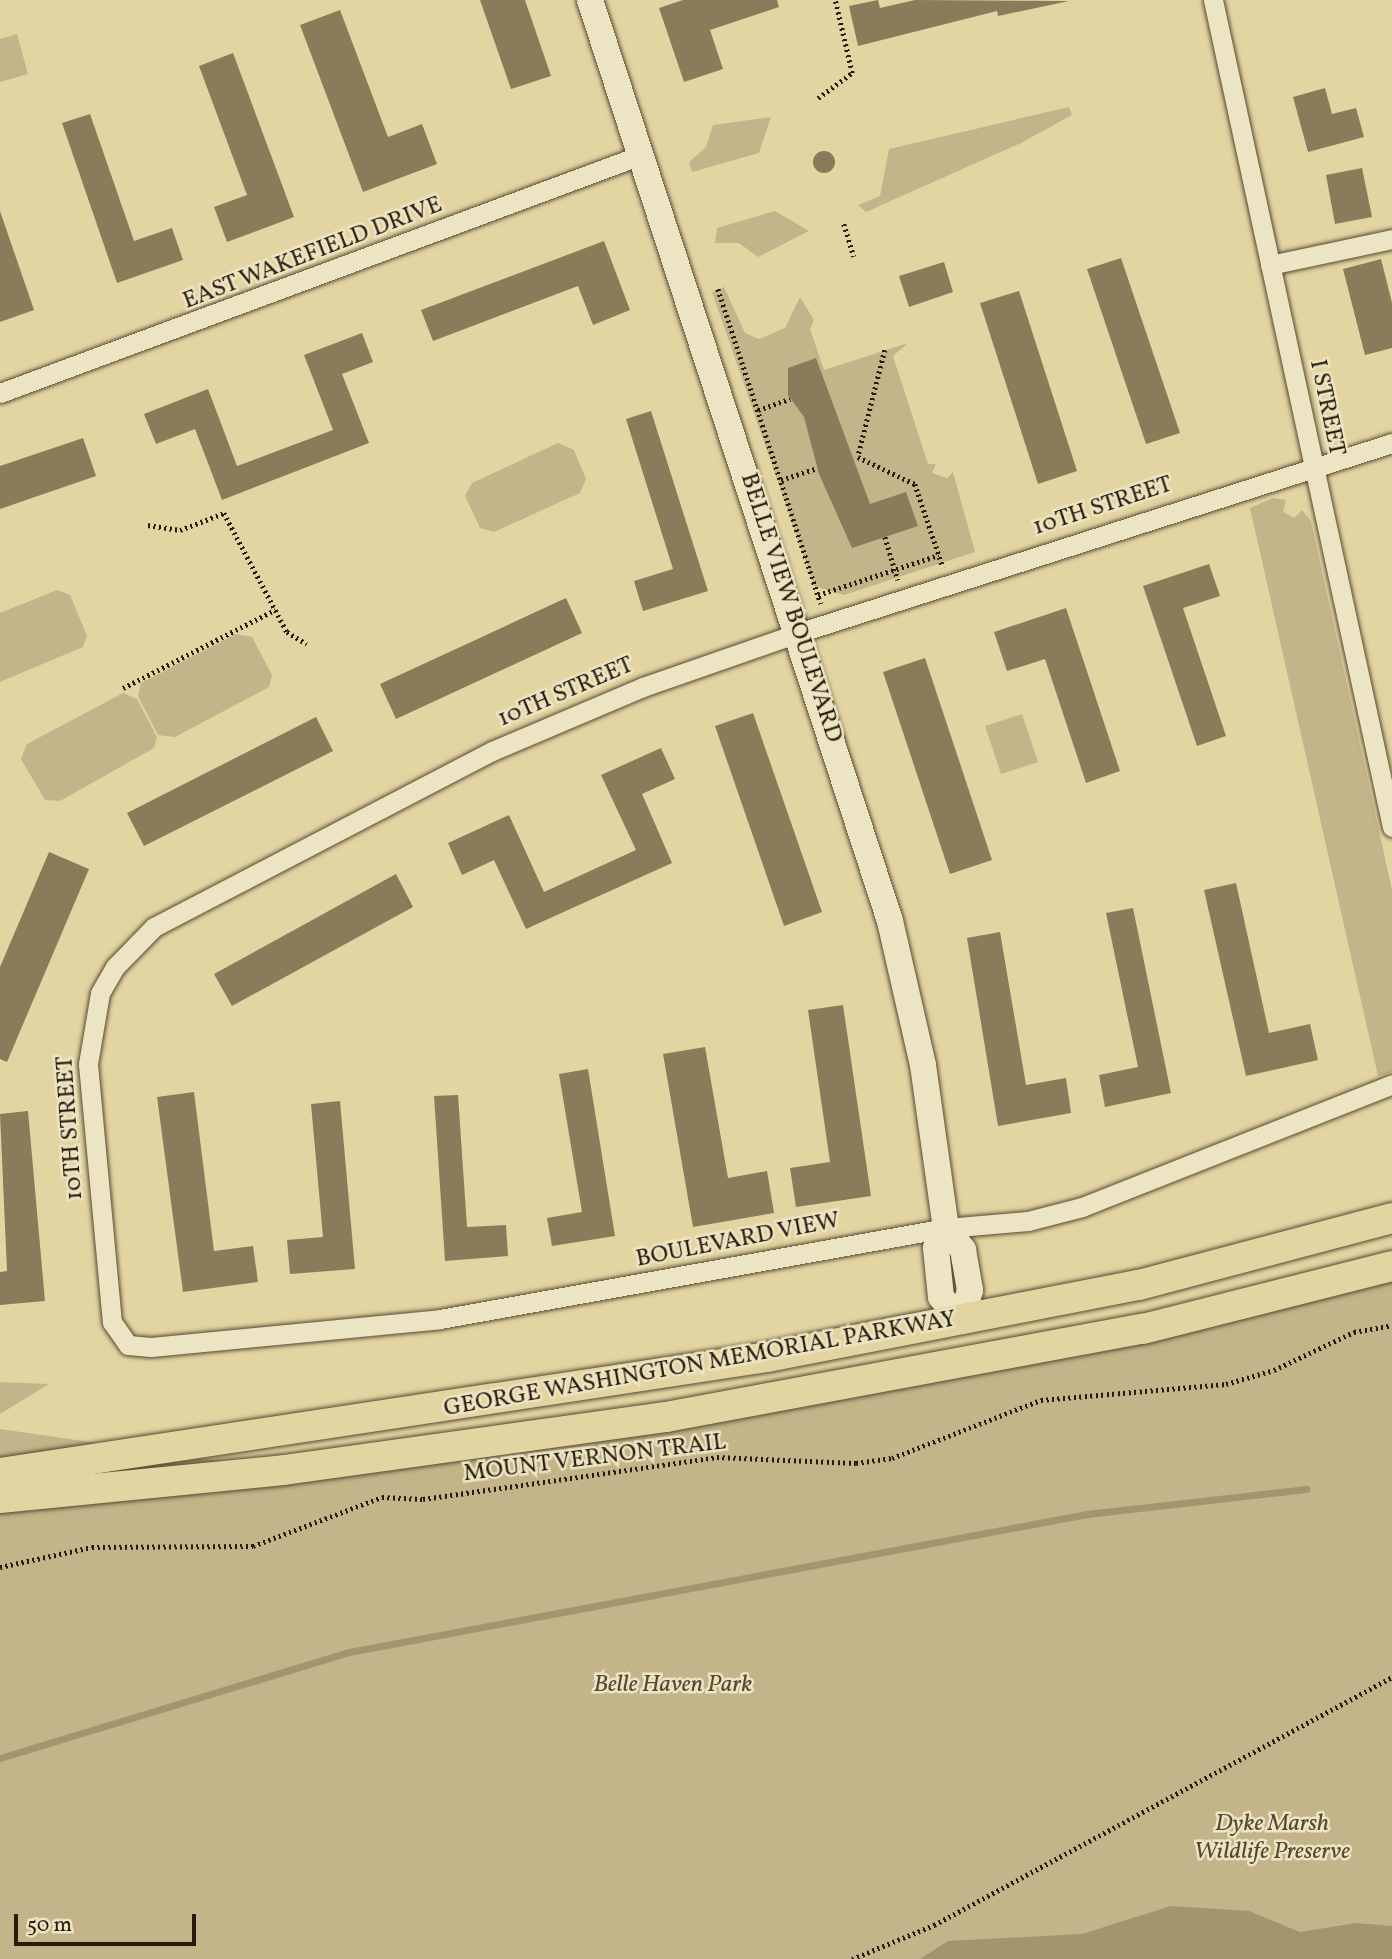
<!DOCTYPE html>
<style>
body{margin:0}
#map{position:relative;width:1392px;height:1959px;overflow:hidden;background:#e3d5a2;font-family:Vollkorn,serif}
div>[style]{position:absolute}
.green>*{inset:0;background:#c3b589}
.water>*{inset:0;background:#a3966f}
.stream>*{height:7px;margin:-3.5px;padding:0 3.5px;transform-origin:3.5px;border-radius:3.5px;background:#a3966f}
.building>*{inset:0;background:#897c5a}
.round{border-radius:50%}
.path>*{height:4.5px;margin-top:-2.25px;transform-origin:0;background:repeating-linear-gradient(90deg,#281b0d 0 2px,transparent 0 5.5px)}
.roads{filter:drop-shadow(0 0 2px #574a32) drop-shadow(0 0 2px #574a32)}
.street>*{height:19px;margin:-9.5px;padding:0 9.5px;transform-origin:9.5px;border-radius:9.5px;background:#ede4c3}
.secondary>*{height:26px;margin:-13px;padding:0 13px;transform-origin:13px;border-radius:13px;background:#ede4c3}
.primary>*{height:30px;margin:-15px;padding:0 15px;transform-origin:15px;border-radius:15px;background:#e3d5a2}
span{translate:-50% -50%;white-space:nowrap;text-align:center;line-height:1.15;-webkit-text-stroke:5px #ede4c3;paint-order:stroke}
.street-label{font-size:24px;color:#281b0d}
.park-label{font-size:24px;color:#564932;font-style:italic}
.scale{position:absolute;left:14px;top:1914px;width:182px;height:32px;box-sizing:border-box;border:4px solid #281b0d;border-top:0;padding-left:9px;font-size:21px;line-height:24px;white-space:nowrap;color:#281b0d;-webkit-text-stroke:5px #ede4c3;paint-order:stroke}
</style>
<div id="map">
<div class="green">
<div style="clip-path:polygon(17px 34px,28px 74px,0 82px,0 39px)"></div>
<div style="clip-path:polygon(1069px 107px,1072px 115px,1021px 143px,866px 212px,858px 205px,880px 196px,889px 149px)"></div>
<div style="clip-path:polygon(771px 117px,759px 153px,692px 172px,689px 162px,706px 147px,713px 125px)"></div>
<div style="clip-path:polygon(775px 211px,809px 231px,758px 257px,739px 243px,715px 243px,717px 228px)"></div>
<div style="clip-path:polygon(724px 287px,745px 333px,759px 339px,785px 328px,800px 297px,814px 320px,810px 329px,824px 370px,908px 343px,893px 356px,928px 464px,936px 464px,932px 473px,947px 478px,953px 472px,975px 552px,844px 595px,814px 586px,712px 292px)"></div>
<div style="clip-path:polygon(558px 443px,574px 450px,586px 479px,580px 493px,494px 532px,480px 528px,465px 496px,472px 483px)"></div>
<div style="clip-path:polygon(1273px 498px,1286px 500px,1283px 512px,1294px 518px,1302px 510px,1311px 521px,1392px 890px,1392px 1072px,1378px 1076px,1250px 508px)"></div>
<div style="clip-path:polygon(57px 590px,70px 595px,87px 636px,83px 647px,0 682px,0 613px)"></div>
<div style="clip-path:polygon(236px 634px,252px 637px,272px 675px,269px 687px,175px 737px,158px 735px,138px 696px,141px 683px)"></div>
<div style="clip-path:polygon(123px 693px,137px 699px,157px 737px,154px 748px,60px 801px,45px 800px,21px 759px,27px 744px)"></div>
<div style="clip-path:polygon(1022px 714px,1038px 762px,1001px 774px,985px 726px)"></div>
<div style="clip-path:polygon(1392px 1279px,1392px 1959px,0 1959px,0 1429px,284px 1470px)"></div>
<div style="clip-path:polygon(0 1382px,49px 1384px,0 1414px)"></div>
</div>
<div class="water">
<div style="clip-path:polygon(1171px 1906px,1249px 1911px,1300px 1932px,1356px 1923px,1392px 1926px,1392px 1959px,920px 1959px,948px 1941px,1082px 1934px)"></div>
</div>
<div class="stream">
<div style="left:0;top:1758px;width:365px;rotate:-16.9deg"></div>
<div style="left:349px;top:1652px;width:751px;rotate:-10.59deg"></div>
<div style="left:1087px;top:1514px;width:221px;rotate:-6.5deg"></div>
</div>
<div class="building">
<div style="clip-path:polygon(480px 0,525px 0,551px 76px,511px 89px)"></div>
<div style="clip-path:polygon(683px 0,777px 0,779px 7px,710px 30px,723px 69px,684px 82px,659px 8px)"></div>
<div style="clip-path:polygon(878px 0,880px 8px,915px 0,1069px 1px,998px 16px,997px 11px,858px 46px,849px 6px)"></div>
<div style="clip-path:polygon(340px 10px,388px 137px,422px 124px,437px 164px,363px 192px,300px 25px)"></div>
<div style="clip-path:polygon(233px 53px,294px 217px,227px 242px,214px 207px,247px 195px,199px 66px)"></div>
<div style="clip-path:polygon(1325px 88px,1332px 114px,1356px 108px,1364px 137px,1308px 152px,1293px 97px)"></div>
<div style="clip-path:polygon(90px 114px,134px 241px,172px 228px,183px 260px,117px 283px,62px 123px)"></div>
<div class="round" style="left:813px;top:151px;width:22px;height:22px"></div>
<div style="clip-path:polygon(1362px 168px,1372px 217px,1335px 224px,1326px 175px)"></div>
<div style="clip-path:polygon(0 211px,34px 310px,0 322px)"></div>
<div style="clip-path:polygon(604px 241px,630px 310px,593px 325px,578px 286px,433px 341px,421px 310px)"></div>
<div style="clip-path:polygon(1121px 258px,1180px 433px,1146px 444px,1087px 269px)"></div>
<div style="clip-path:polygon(1381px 259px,1392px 303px,1392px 348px,1365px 355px,1343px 269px)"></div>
<div style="clip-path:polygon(944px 262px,953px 292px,909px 307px,899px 276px)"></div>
<div style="clip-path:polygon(1019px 291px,1077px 471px,1038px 484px,980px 303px)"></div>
<div style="clip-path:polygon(362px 333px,373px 362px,342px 374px,369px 443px,222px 500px,195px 429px,156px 444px,144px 414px,208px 389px,237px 466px,333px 430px,304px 355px)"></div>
<div style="clip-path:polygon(816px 358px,870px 504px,906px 492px,918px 526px,852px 548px,819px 474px,804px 417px,788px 395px,788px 368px)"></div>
<div style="clip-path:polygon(651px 411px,708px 591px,643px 611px,634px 581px,673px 569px,626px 419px)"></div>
<div style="clip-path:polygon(83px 438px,96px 476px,0 509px,0 466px)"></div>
<div style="clip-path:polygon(1209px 564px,1220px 596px,1183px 608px,1226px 736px,1197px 746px,1143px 586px)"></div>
<div style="clip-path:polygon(566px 598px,582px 633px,396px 719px,380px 684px)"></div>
<div style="clip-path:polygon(1066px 608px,1120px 771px,1086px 783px,1045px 659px,1007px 671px,994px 632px)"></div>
<div style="clip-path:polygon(925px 658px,992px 860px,950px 874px,883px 672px)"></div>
<div style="clip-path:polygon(753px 713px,822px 912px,784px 926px,715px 726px)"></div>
<div style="clip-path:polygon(316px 717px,333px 751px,144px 846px,127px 813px)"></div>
<div style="clip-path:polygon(661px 748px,675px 779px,642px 794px,672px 863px,526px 929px,494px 860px,462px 875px,448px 843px,509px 815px,544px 892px,636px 850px,601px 775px)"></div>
<div style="clip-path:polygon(49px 852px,89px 869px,7px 1062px,0 1059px,0 967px)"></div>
<div style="clip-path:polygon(396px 874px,413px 907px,232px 1006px,214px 974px)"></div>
<div style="clip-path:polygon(1236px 883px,1269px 1033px,1310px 1024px,1318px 1060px,1246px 1076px,1204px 890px)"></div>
<div style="clip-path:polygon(1133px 908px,1171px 1093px,1105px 1107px,1099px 1075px,1138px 1067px,1106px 913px)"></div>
<div style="clip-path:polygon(1000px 932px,1026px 1085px,1066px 1078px,1071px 1113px,998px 1126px,967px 938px)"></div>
<div style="clip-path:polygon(843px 1005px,871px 1196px,796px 1207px,790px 1168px,830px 1162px,808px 1010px)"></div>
<div style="clip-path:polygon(705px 1047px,728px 1178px,767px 1171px,774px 1213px,693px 1227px,663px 1054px)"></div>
<div style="clip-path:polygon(588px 1069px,615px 1236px,552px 1246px,547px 1218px,582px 1212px,559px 1074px)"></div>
<div style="clip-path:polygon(194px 1092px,214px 1251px,253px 1246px,258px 1282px,183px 1292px,157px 1097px)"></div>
<div style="clip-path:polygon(458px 1095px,467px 1227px,506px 1225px,508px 1256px,445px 1261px,434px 1096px)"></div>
<div style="clip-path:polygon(340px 1101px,355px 1269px,290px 1274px,287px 1240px,323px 1237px,311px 1104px)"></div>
<div style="clip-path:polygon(28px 1111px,45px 1301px,0 1305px,0 1272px,7px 1271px,0 1114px)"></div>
</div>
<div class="path">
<div style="left:818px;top:98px;width:42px;rotate:-36.3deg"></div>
<div style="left:852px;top:73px;width:75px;rotate:-103.1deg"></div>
<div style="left:844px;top:224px;width:34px;rotate:73deg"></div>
<div style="left:718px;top:289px;width:331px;rotate:71.9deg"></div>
<div style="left:885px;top:350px;width:110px;rotate:104.2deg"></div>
<div style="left:858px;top:457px;width:63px;rotate:25.3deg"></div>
<div style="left:915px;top:484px;width:88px;rotate:71.4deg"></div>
<div style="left:758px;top:410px;width:34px;rotate:-19deg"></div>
<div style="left:781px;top:480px;width:38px;rotate:-18deg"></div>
<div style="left:148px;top:525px;width:32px;rotate:9deg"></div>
<div style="left:180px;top:530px;width:47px;rotate:-21.1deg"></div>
<div style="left:224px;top:513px;width:135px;rotate:62.1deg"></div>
<div style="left:287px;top:632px;width:23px;rotate:31deg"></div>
<div style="left:885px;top:537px;width:45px;rotate:73.2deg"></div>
<div style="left:818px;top:595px;width:127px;rotate:-18.3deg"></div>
<div style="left:123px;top:688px;width:171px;rotate:-27.2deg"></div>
<div style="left:0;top:1567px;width:94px;rotate:-12.3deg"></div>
<div style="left:92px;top:1547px;width:161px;rotate:-0.4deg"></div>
<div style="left:253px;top:1546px;width:138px;rotate:-20.8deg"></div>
<div style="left:382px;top:1497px;width:41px;rotate:2.8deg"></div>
<div style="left:423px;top:1499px;width:297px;rotate:-8.1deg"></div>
<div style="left:717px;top:1457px;width:139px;rotate:2.5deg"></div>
<div style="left:856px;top:1463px;width:36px;rotate:-8deg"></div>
<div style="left:892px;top:1458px;width:160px;rotate:-21.3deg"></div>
<div style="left:1041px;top:1400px;width:186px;rotate:-4.9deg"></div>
<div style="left:1226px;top:1384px;width:50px;rotate:-16.3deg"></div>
<div style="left:1274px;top:1370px;width:89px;rotate:-25.4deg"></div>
<div style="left:1354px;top:1332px;width:39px;rotate:-10deg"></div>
<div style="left:852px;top:1959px;width:89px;rotate:-22.5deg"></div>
<div style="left:934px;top:1925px;width:521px;rotate:-28.43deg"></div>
</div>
<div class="roads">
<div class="street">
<div style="left:1213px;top:0;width:846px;rotate:77.79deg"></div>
<div style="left:1270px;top:265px;width:125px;rotate:-12deg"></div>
<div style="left:0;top:393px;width:684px;rotate:-20.37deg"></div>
<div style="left:1392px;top:443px;width:624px;rotate:162.26deg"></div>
<div style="left:798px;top:633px;width:164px;rotate:160.8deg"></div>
<div style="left:643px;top:687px;width:164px;rotate:157deg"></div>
<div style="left:492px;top:751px;width:381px;rotate:152.5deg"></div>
<div style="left:154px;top:927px;width:56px;rotate:134.3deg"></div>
<div style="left:115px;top:967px;width:30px;rotate:120deg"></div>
<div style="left:100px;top:993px;width:72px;rotate:99.6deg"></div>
<div style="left:88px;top:1064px;width:259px;rotate:84.7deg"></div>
<div style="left:112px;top:1322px;width:28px;rotate:55deg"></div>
<div style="left:128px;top:1345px;width:23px;rotate:5deg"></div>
<div style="left:151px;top:1347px;width:290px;rotate:-5.5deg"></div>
<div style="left:440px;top:1319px;width:514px;rotate:-10.2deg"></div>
<div style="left:946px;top:1228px;width:82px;rotate:-4.9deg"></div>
<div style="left:1028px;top:1221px;width:56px;rotate:-14.5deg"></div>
<div style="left:1082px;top:1207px;width:334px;rotate:-21.6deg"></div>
</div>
<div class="secondary">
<div style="left:590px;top:0;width:969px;rotate:71.96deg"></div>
<div style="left:890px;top:921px;width:148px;rotate:77.1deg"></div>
<div style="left:923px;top:1065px;width:165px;rotate:82deg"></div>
<div style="left:946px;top:1228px;width:22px;rotate:117deg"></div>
<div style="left:936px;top:1248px;width:49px;rotate:84.2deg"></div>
<div style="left:941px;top:1297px;width:31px;rotate:50deg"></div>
<div style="left:946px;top:1228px;width:28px;rotate:52deg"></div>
<div style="left:963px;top:1250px;width:41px;rotate:80.1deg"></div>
<div style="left:970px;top:1290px;width:32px;rotate:106deg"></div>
</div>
<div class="primary">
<div style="left:0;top:1473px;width:776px;rotate:-8.6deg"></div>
<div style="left:767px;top:1357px;width:379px;rotate:-11deg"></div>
<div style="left:1139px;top:1285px;width:262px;rotate:-14.8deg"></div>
<div style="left:0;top:1498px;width:285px;rotate:-5.6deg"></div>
<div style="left:284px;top:1470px;width:386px;rotate:-7.9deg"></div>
<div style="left:666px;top:1417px;width:485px;rotate:-10.5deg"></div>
<div style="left:1143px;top:1329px;width:257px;rotate:-14.2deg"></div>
</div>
</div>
<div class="street-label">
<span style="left:313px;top:254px;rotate:-21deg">EAST WAKEFIELD DRIVE</span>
<span style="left:1326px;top:408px;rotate:78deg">I STREET</span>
<span style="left:1103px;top:507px;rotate:-18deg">10TH STREET</span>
<span style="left:790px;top:608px;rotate:72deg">BELLE VIEW BOULEVARD</span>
<span style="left:566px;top:693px;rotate:-23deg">10TH STREET</span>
<span style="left:71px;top:1128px;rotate:-94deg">10TH STREET</span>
<span style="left:738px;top:1241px;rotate:-11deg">BOULEVARD VIEW</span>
<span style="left:700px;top:1365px;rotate:-10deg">GEORGE WASHINGTON MEMORIAL PARKWAY</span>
<span style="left:595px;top:1459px;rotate:-7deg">MOUNT VERNON TRAIL</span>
</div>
<div class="park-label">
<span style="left:673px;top:1686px">Belle Haven Park</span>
<span style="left:1272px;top:1839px">Dyke Marsh<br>Wildlife Preserve</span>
</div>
<div class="scale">50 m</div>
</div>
